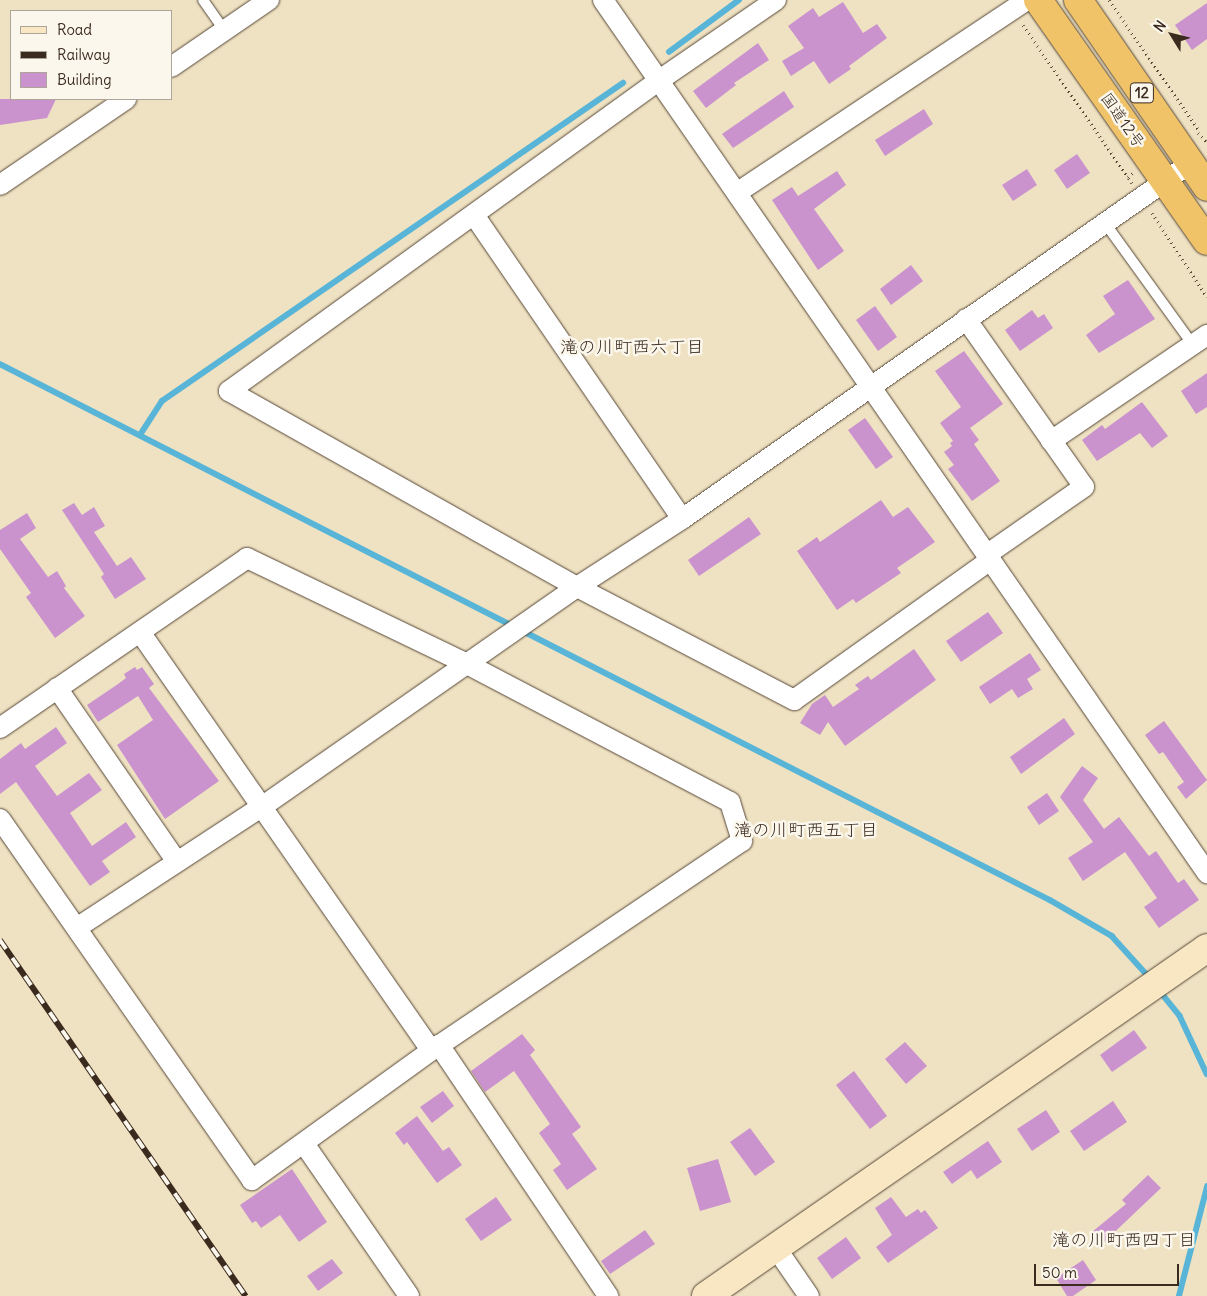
<!DOCTYPE html>
<meta charset="utf-8">
<style>
body{margin:0}
#map{position:relative;width:1207px;height:1296px;overflow:hidden;background:#efe2c2;font-family:Delius,"Klee One",sans-serif}
div>[style]{position:absolute}
.stream>*{height:5.5px;margin:-2.75px;padding:0 2.75px;transform-origin:2.75px;border-radius:2.75px;background:#59b5d7}
.building>*{inset:0;background:#ca93ce}
.path>*{height:3px;margin-top:-1.5px;transform-origin:0;background:repeating-linear-gradient(90deg,#564637 0 1px,transparent 0 5px)}
.roads{filter:drop-shadow(0 0 1px #564637) drop-shadow(0 0 1px #564637)}
.lane>*{height:10px;margin:-5px;padding:0 5px;transform-origin:5px;border-radius:5px;background:#fff}
.street>*{height:20px;margin:-10px;padding:0 10px;transform-origin:10px;border-radius:10px;background:#fff}
.secondary>*{height:28px;margin:-14px;padding:0 14px;transform-origin:14px;border-radius:14px;background:#f9e7c3}
.highway>*{height:28px;margin:-14px;padding:0 14px;transform-origin:14px;border-radius:14px;background:#f0c369}
.rail>*{height:5.5px;margin-top:-2.75px;transform-origin:0;background:repeating-linear-gradient(90deg,#fbf7ec 0 11px,#3b2a1e 0 22px);box-sizing:border-box;border-block:1px solid #3b2a1e}
span{translate:-50% -50%;white-space:nowrap;text-align:center;line-height:1.15;-webkit-text-stroke:5px #fbf7ec;paint-order:stroke}
.shield-label span{padding:1px 4px;background:#fbf7ec;border:1px solid;border-radius:4px;-webkit-text-stroke-width:0}
.shield-label{font-size:15px;color:#3b2a1e;font-weight:700}
.street-label{font-size:16px;color:#3b2a1e}
.neighbourhood-label{font-size:18px;color:#3b2a1e}
.legend{position:absolute;left:10px;top:10px;width:162px;height:90px;box-sizing:border-box;background:#fbf7ec;border:1px solid #aea59a;margin:0;padding:6px 9px;list-style:none;font-size:15px;color:#3b2a1e}
.legend li{display:flex;align-items:center;gap:10px;height:25px}
.legend b{width:25px;border:1px solid #aea59a}
.north{position:absolute;left:1147px;top:10px;width:50px;height:50px;-webkit-text-stroke:4px #fbf7ec;paint-order:stroke;rotate:306deg;font-size:14px;font-weight:700;line-height:20px;text-align:center;color:#3b2a1e}
.north::after{content:'';display:block;margin:auto;width:18px;height:22px;background:#3b2a1e;clip-path:polygon(50% 0,100% 100%,50% 72%,0 100%)}
.scale{position:absolute;left:1034px;top:1264px;width:145px;height:22px;box-sizing:border-box;border:2px solid #3b2a1e;border-top:0;padding-left:6px;font-size:15px;line-height:18px;white-space:nowrap;color:#3b2a1e;-webkit-text-stroke:4px #fbf7ec;paint-order:stroke}
</style>
<div id="map">
<div class="stream">
<div style="left:669px;top:52px;width:87px;rotate:-36.6deg"></div>
<div style="left:0;top:364px;width:578px;rotate:27.05deg"></div>
<div style="left:140px;top:435px;width:40px;rotate:-57.1deg"></div>
<div style="left:162px;top:401px;width:560px;rotate:-34.6deg"></div>
<div style="left:523px;top:631px;width:592px;rotate:27.04deg"></div>
<div style="left:1050px;top:900px;width:72px;rotate:30.1deg"></div>
<div style="left:1112px;top:936px;width:57px;rotate:47.9deg"></div>
<div style="left:1159px;top:990px;width:33px;rotate:51deg"></div>
<div style="left:1180px;top:1016px;width:64px;rotate:65deg"></div>
<div style="left:1179px;top:1296px;width:113px;rotate:-75.6deg"></div>
</div>
<div class="building">
<div style="clip-path:polygon(843px 2px,863px 33px,877px 24px,887px 38px,849px 66px,851px 69px,829px 84px,814px 61px,791px 76px,782px 61px,804px 48px,788px 26px,813px 8px,819px 17px)"></div>
<div style="clip-path:polygon(1207px 3px,1207px 39px,1192px 50px,1175px 25px)"></div>
<div style="clip-path:polygon(758px 43px,769px 60px,734px 83px,736px 85px,706px 108px,693px 91px)"></div>
<div style="clip-path:polygon(784px 91px,794px 107px,733px 148px,722px 134px)"></div>
<div style="clip-path:polygon(0 99px,56px 99px,47px 118px,0 125px)"></div>
<div style="clip-path:polygon(924px 109px,933px 124px,885px 156px,875px 140px)"></div>
<div style="clip-path:polygon(1077px 154px,1090px 173px,1067px 189px,1054px 170px)"></div>
<div style="clip-path:polygon(1027px 169px,1037px 185px,1013px 201px,1002px 185px)"></div>
<div style="clip-path:polygon(837px 171px,846px 185px,814px 209px,844px 251px,818px 270px,772px 200px,792px 187px,798px 196px)"></div>
<div style="clip-path:polygon(911px 265px,923px 281px,891px 305px,880px 289px)"></div>
<div style="clip-path:polygon(1128px 280px,1155px 319px,1099px 353px,1086px 335px,1115px 314px,1103px 296px)"></div>
<div style="clip-path:polygon(875px 306px,897px 337px,878px 351px,856px 320px)"></div>
<div style="clip-path:polygon(1032px 310px,1038px 318px,1044px 314px,1053px 328px,1020px 351px,1005px 330px)"></div>
<div style="clip-path:polygon(964px 351px,1003px 404px,970px 428px,979px 440px,974px 444px,1000px 481px,972px 501px,948px 469px,954px 465px,944px 452px,952px 446px,950px 443px,953px 441px,940px 423px,961px 407px,935px 371px)"></div>
<div style="clip-path:polygon(1207px 373px,1207px 407px,1196px 414px,1181px 391px)"></div>
<div style="clip-path:polygon(1142px 402px,1168px 436px,1152px 448px,1140px 433px,1097px 461px,1082px 440px,1102px 425px,1105px 429px)"></div>
<div style="clip-path:polygon(865px 418px,893px 457px,876px 469px,848px 430px)"></div>
<div style="clip-path:polygon(881px 500px,893px 517px,908px 507px,935px 542px,897px 568px,901px 573px,856px 603px,853px 599px,837px 610px,797px 551px,817px 537px,820px 542px)"></div>
<div style="clip-path:polygon(74px 503px,82px 515px,94px 507px,105px 526px,94px 532px,117px 566px,131px 557px,146px 579px,115px 599px,101px 577px,104px 574px,62px 510px)"></div>
<div style="clip-path:polygon(27px 513px,36px 528px,20px 539px,48px 577px,57px 571px,66px 586px,64px 588px,85px 616px,55px 638px,26px 597px,31px 593px,0 549px,0 530px)"></div>
<div style="clip-path:polygon(749px 517px,761px 534px,699px 576px,688px 560px)"></div>
<div style="clip-path:polygon(988px 612px,1003px 633px,961px 662px,946px 641px)"></div>
<div style="clip-path:polygon(914px 649px,936px 680px,845px 746px,828px 722px,820px 735px,800px 723px,812px 704px,825px 695px,833px 707px,859px 689px,855px 685px,868px 676px,871px 680px)"></div>
<div style="clip-path:polygon(1030px 653px,1041px 670px,1027px 679px,1033px 689px,1018px 698px,1012px 689px,990px 704px,979px 687px)"></div>
<div style="clip-path:polygon(135px 667px,137px 670px,142px 667px,154px 684px,149px 688px,219px 781px,165px 819px,117px 745px,153px 720px,138px 696px,98px 722px,87px 705px,118px 684px,126px 678px,124px 674px)"></div>
<div style="clip-path:polygon(1064px 718px,1075px 734px,1021px 774px,1010px 757px)"></div>
<div style="clip-path:polygon(1164px 721px,1207px 780px,1186px 799px,1177px 787px,1184px 782px,1163px 752px,1159px 754px,1145px 735px)"></div>
<div style="clip-path:polygon(56px 727px,67px 743px,35px 766px,57px 796px,89px 773px,102px 790px,70px 813px,92px 846px,126px 822px,136px 837px,102px 861px,110px 872px,90px 886px,16px 782px,0 794px,0 759px,21px 743px,25px 749px)"></div>
<div style="clip-path:polygon(1082px 766px,1098px 778px,1083px 800px,1104px 829px,1119px 817px,1149px 856px,1156px 851px,1178px 883px,1184px 879px,1199px 900px,1159px 928px,1144px 907px,1157px 898px,1125px 852px,1083px 881px,1068px 858px,1093px 842px,1060px 797px)"></div>
<div style="clip-path:polygon(1047px 793px,1059px 811px,1039px 825px,1027px 807px)"></div>
<div style="clip-path:polygon(1134px 1030px,1147px 1048px,1112px 1072px,1100px 1055px)"></div>
<div style="clip-path:polygon(522px 1034px,535px 1050px,530px 1055px,581px 1127px,572px 1134px,597px 1169px,567px 1190px,553px 1170px,561px 1164px,539px 1133px,550px 1124px,514px 1071px,485px 1092px,471px 1071px)"></div>
<div style="clip-path:polygon(905px 1042px,927px 1066px,906px 1084px,885px 1059px)"></div>
<div style="clip-path:polygon(854px 1071px,887px 1116px,870px 1129px,836px 1085px)"></div>
<div style="clip-path:polygon(443px 1091px,454px 1106px,432px 1123px,420px 1107px)"></div>
<div style="clip-path:polygon(1113px 1101px,1127px 1122px,1084px 1151px,1070px 1131px)"></div>
<div style="clip-path:polygon(1046px 1110px,1060px 1132px,1032px 1151px,1017px 1129px)"></div>
<div style="clip-path:polygon(417px 1116px,443px 1151px,449px 1147px,462px 1165px,437px 1183px,407px 1142px,404px 1145px,395px 1133px)"></div>
<div style="clip-path:polygon(750px 1128px,775px 1162px,755px 1176px,730px 1142px)"></div>
<div style="clip-path:polygon(988px 1141px,1002px 1162px,977px 1179px,971px 1170px,952px 1184px,943px 1172px)"></div>
<div style="clip-path:polygon(718px 1159px,731px 1202px,700px 1211px,687px 1168px)"></div>
<div style="clip-path:polygon(292px 1169px,327px 1222px,299px 1242px,280px 1215px,261px 1228px,256px 1221px,252px 1223px,240px 1205px)"></div>
<div style="clip-path:polygon(1148px 1175px,1161px 1188px,1102px 1244px,1092px 1232px,1126px 1204px,1122px 1200px)"></div>
<div style="clip-path:polygon(496px 1197px,512px 1220px,481px 1241px,465px 1219px)"></div>
<div style="clip-path:polygon(891px 1197px,906px 1217px,918px 1209px,921px 1213px,925px 1210px,938px 1228px,888px 1263px,876px 1247px,892px 1235px,875px 1208px)"></div>
<div style="clip-path:polygon(645px 1230px,655px 1244px,610px 1274px,601px 1261px)"></div>
<div style="clip-path:polygon(846px 1237px,861px 1258px,832px 1279px,817px 1258px)"></div>
<div style="clip-path:polygon(332px 1259px,343px 1273px,318px 1291px,307px 1276px)"></div>
<div style="clip-path:polygon(1083px 1260px,1096px 1280px,1073px 1296px,1067px 1296px,1056px 1278px)"></div>
</div>
<div class="path">
<div style="left:1109px;top:0;width:160px;rotate:55.4deg"></div>
<div style="left:1023px;top:25px;width:185px;rotate:55.4deg"></div>
<div style="left:1198px;top:133px;width:13px;rotate:45deg"></div>
<div style="left:1132px;top:183px;width:7px;rotate:-124deg"></div>
<div style="left:1128px;top:177px;width:6px;rotate:-39deg"></div>
<div style="left:1152px;top:213px;width:100px;rotate:56.8deg"></div>
</div>
<div class="roads">
<div class="lane">
<div style="left:203px;top:0;width:38px;rotate:55deg"></div>
<div style="left:1105px;top:223px;width:150px;rotate:54.2deg"></div>
</div>
<div class="street">
<div style="left:603px;top:0;width:1062px;rotate:55.32deg"></div>
<div style="left:776px;top:0;width:140px;rotate:145.5deg"></div>
<div style="left:661px;top:79px;width:533px;rotate:144.16deg"></div>
<div style="left:229px;top:391px;width:399px;rotate:29.4deg"></div>
<div style="left:577px;top:587px;width:245px;rotate:27.5deg"></div>
<div style="left:794px;top:700px;width:241px;rotate:-35.5deg"></div>
<div style="left:171px;top:67px;width:119px;rotate:-34.4deg"></div>
<div style="left:0;top:185px;width:153px;rotate:-34.3deg"></div>
<div style="left:738px;top:192px;width:347px;rotate:-33.6deg"></div>
<div style="left:474px;top:215px;width:368px;rotate:55.6deg"></div>
<div style="left:966px;top:319px;width:205px;rotate:54.9deg"></div>
<div style="left:1084px;top:487px;width:119px;rotate:145.2deg"></div>
<div style="left:1051px;top:441px;width:189px;rotate:-34.2deg"></div>
<div style="left:140px;top:632px;width:509px;rotate:55.16deg"></div>
<div style="left:57px;top:688px;width:211px;rotate:55.4deg"></div>
<div style="left:0;top:728px;width:300px;rotate:-34.5deg"></div>
<div style="left:247px;top:558px;width:244px;rotate:25.7deg"></div>
<div style="left:467px;top:664px;width:297px;rotate:27.7deg"></div>
<div style="left:730px;top:802px;width:41px;rotate:72.9deg"></div>
<div style="left:742px;top:841px;width:365px;rotate:146deg"></div>
<div style="left:439px;top:1045px;width:231px;rotate:144.2deg"></div>
<div style="left:252px;top:1180px;width:440px;rotate:-124.9deg"></div>
<div style="left:78px;top:927px;width:221px;rotate:-33.2deg"></div>
<div style="left:263px;top:806px;width:383px;rotate:-34.9deg"></div>
<div style="left:577px;top:587px;width:125px;rotate:-32.9deg"></div>
<div style="left:682px;top:519px;width:621px;rotate:-34.97deg"></div>
<div style="left:439px;top:1045px;width:303px;rotate:56deg"></div>
<div style="left:305px;top:1145px;width:183px;rotate:55.4deg"></div>
<div style="left:776px;top:1248px;width:58px;rotate:55.5deg"></div>
</div>
<div class="secondary">
<div style="left:706px;top:1296px;width:610px;rotate:-34.78deg"></div>
</div>
<div class="highway">
<div style="left:1038px;top:0;width:294px;rotate:55deg"></div>
<div style="left:1078px;top:0;width:227px;rotate:55.4deg"></div>
</div>
</div>
<div class="rail">
<div style="left:0;top:940px;width:433px;rotate:55.4deg"></div>
</div>
<div class="shield-label">
<span style="left:1142px;top:93px">12</span>
</div>
<div class="street-label">
<span style="left:1123px;top:120px;rotate:55deg">国道12号</span>
</div>
<div class="neighbourhood-label">
<span style="left:632px;top:347px">滝の川町西六丁目</span>
<span style="left:806px;top:830px">滝の川町西五丁目</span>
<span style="left:1124px;top:1240px">滝の川町西四丁目</span>
</div>
<ul class="legend">
<li><b style="height:6px;background:#f9e7c3"></b>Road</li>
<li><b style="height:6px;background:#3b2a1e"></b>Railway</li>
<li><b style="height:14px;background:#ca93ce"></b>Building</li>
</ul>
<div class="north">N</div>
<div class="scale">50 m</div>
</div>
